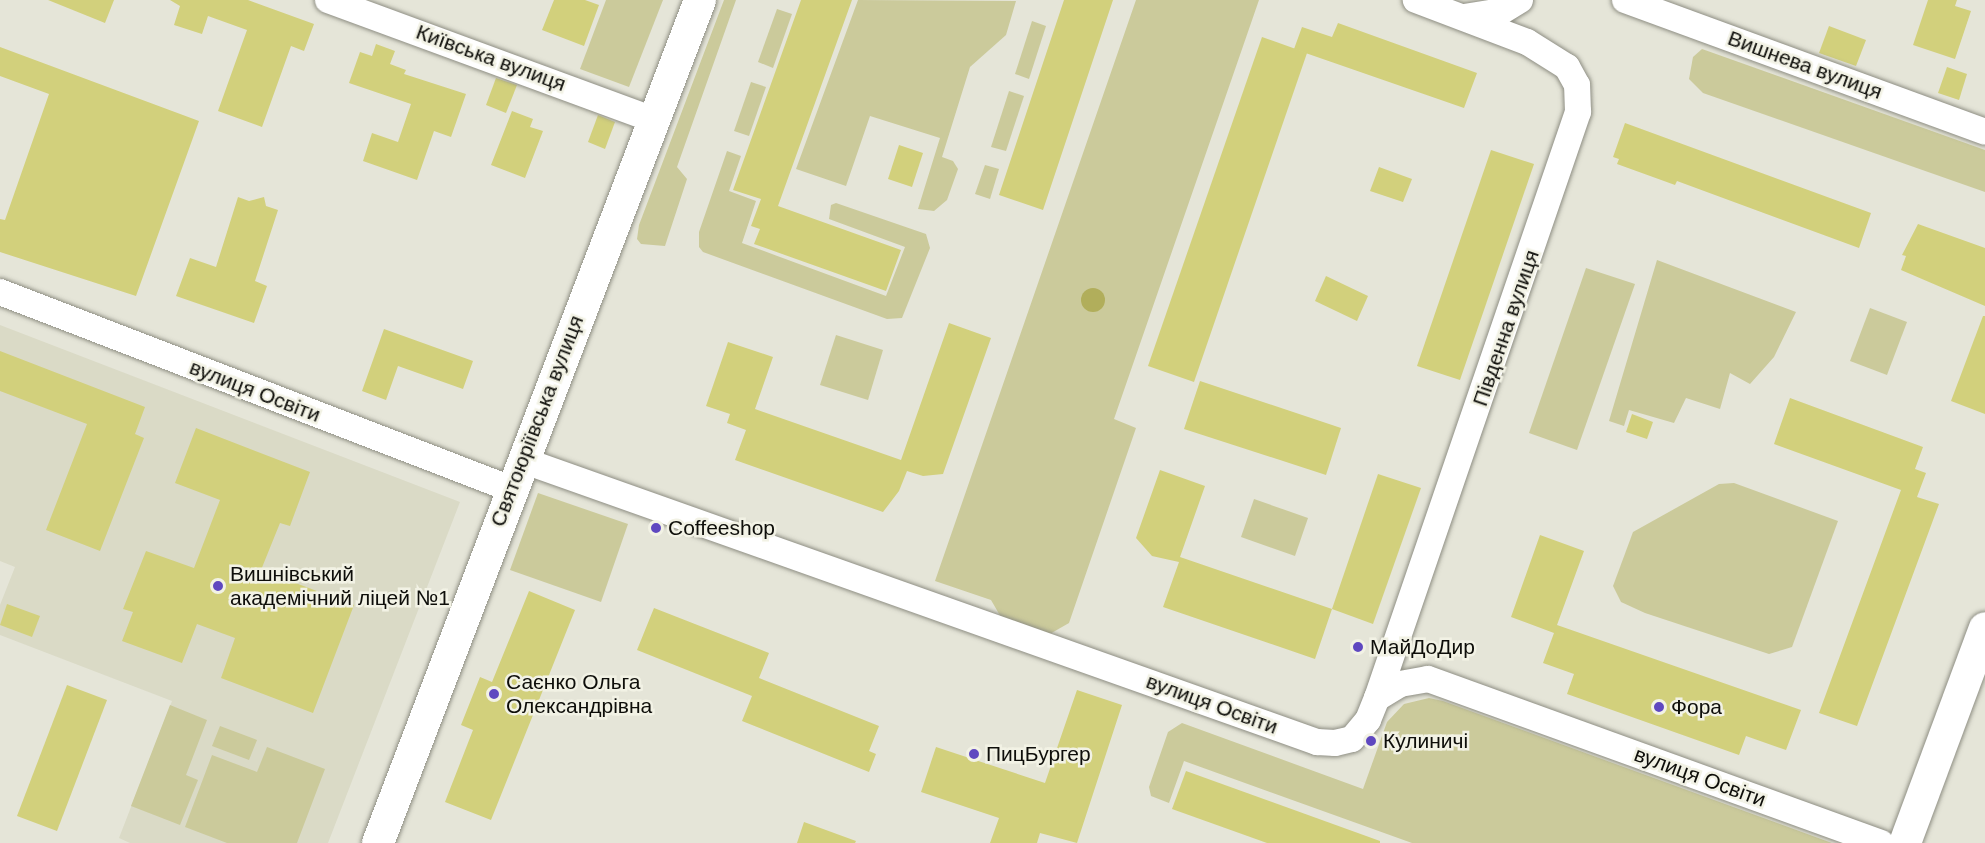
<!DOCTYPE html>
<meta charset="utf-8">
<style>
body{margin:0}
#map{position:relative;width:1985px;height:843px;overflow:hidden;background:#e5e5d8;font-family:Arial,sans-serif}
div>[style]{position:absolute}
.built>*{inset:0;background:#dadac6}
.green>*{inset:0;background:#cbca9b}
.water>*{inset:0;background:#b1ae5b}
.round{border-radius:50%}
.building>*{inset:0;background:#d2d07c}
.roads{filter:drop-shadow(0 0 2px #8e8e83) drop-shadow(0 0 2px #8e8e83)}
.minor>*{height:26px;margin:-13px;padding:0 13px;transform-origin:13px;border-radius:13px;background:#fff}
.tertiary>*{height:32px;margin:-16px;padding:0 16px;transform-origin:16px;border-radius:16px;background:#fff}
.dots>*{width:16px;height:16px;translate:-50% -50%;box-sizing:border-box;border:3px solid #f2f2e5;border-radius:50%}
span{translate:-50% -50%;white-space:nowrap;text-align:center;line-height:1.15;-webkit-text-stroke:5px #f2f2e5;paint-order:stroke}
.street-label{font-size:21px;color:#0e0e0a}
.poi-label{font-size:21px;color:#0e0e0a}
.left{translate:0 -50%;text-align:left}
</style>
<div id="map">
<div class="built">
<div style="clip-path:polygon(0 325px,460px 502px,328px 843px,130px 843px,119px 838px,172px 701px,0 635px,0 605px,15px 567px,0 561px)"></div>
</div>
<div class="green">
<div style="clip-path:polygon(606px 0,663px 0,629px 87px,580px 69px)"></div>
<div style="clip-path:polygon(724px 0,736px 0,677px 167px,687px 179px,665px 246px,641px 244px,637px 239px,639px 225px)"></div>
<div style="clip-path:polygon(858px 0,1016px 1px,1006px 35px,970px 67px,942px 157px,953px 161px,958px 169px,947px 200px,934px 211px,918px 209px,940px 138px,870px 116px,846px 186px,796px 169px)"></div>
<div style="clip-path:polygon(1136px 0,1259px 0,1114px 419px,1136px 428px,1069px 623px,1048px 635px,1002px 619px,991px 600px,935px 581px)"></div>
<div style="clip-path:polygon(777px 9px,792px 14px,773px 68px,758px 62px)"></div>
<div style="clip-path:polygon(1032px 21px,1046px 26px,1029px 79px,1015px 74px)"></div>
<div style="clip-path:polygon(1702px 49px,1985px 150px,1985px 192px,1703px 93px,1689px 79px,1693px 57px)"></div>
<div style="clip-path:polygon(751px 82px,766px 87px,749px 136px,734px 131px)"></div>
<div style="clip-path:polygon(1009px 91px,1024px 96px,1006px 151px,991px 147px)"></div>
<div style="clip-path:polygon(727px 151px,741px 156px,729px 191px,756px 201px,742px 243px,886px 296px,905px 247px,829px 219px,831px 205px,836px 203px,926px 234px,930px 248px,902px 318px,887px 319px,703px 252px,699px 247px,699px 232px)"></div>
<div style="clip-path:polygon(985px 165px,999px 169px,990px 199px,975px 194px)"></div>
<div style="clip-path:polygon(1657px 260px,1796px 312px,1774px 357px,1750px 384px,1730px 373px,1720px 409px,1686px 398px,1674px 423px,1629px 410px,1624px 426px,1609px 421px)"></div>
<div style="clip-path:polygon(1586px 268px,1635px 284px,1577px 450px,1529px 433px)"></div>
<div style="clip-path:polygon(1870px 308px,1907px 322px,1887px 375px,1850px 361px)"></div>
<div style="clip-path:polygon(836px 335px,883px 350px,868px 400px,820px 385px)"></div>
<div style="clip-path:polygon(1734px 483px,1838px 521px,1792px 647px,1769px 654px,1645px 613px,1621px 602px,1613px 586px,1633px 532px,1719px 484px)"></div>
<div style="clip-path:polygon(538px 493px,628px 524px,601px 602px,510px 570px)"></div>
<div style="clip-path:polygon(1254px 499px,1308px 518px,1295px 556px,1241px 537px)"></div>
<div style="clip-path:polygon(1429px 698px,1443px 701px,1832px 843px,1412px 843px,1184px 761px,1169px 803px,1151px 796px,1149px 787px,1168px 732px,1182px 723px,1363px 789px,1387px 722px,1404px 704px)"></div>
<div style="clip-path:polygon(170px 705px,207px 720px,186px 775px,198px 780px,180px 825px,131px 806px)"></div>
<div style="clip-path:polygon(220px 726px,257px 740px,249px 760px,212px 746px)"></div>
<div style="clip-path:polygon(267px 747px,325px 769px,297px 843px,227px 843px,185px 827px,212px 755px,257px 772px)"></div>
</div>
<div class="water">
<div class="round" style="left:1081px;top:288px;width:24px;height:24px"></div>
</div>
<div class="building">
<div style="clip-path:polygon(48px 0,114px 0,105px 23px)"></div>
<div style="clip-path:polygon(170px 0,248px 0,314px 24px,304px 51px,291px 46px,262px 127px,218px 111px,247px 30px,208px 16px,202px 34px,174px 25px,180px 6px)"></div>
<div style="clip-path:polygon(554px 0,585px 0,599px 5px,584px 46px,542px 30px)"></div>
<div style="clip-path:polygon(801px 0,852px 0,778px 206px,901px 250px,886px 291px,754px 244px,760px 229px,751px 226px,761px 199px,733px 190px)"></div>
<div style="clip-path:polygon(1064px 0,1113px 0,1043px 210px,999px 195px)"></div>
<div style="clip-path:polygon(1928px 0,1957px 0,1955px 6px,1971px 11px,1955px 59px,1913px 45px)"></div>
<div style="clip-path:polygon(1338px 23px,1477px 73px,1464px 108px,1294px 49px,1302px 27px,1332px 37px)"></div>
<div style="clip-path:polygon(1829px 26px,1866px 40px,1856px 66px,1819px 53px)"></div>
<div style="clip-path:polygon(1262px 37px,1307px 53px,1194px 382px,1148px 366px)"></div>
<div style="clip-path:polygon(376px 44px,395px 51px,390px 64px,406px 70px,404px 74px,466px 94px,451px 137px,434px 131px,417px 180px,363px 161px,372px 133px,398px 142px,411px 104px,349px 83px,360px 52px,372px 56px)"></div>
<div style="clip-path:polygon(0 47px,199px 121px,136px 296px,0 252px,0 219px,5px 220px,49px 94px,0 76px)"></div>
<div style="clip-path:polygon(1947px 67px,1967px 74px,1959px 100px,1938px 93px)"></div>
<div style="clip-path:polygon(496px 78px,517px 85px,506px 113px,486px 105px)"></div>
<div style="clip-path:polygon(512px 111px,533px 119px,530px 127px,543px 131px,525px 178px,491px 165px)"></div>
<div style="clip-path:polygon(598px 115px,615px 122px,605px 149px,588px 142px)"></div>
<div style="clip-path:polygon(1625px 123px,1871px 213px,1859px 248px,1677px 181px,1675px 185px,1617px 164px,1619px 159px,1613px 157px)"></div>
<div style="clip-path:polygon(899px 145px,923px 153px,912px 187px,888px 179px)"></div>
<div style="clip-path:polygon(1491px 150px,1534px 164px,1460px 380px,1417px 366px)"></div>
<div style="clip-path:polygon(1379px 167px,1412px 179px,1403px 202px,1370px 191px)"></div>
<div style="clip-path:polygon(238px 197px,249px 201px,264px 197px,266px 206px,278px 210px,255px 281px,267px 286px,254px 323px,176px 296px,190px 258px,216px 267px)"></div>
<div style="clip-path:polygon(1918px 224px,1985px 248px,1985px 306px,1901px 270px,1906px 256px,1902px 255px)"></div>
<div style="clip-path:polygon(1326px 276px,1368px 296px,1357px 321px,1315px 301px)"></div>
<div style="clip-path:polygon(1983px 316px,1985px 316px,1985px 414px,1951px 401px)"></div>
<div style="clip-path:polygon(949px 323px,991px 338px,943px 474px,923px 476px,907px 471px,899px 491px,883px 512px,735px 460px,746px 430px,727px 423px,730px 414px,706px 406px,728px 342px,773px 357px,755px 409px,901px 460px)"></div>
<div style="clip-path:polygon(384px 329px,473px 361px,463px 389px,398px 366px,386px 400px,362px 391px)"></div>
<div style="clip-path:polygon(0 351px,145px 407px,135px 434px,144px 438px,100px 551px,46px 530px,87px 424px,0 391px)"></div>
<div style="clip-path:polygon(1200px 381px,1341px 428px,1326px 475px,1184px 429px)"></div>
<div style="clip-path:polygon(1790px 398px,1923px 447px,1915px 469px,1926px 473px,1917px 497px,1939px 504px,1857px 726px,1819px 713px,1901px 490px,1774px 444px)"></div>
<div style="clip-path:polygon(1632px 414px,1653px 422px,1647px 439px,1626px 432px)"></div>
<div style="clip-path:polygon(196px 428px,310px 472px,290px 526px,280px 523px,261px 570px,354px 605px,313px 713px,221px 678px,235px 638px,197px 624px,182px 663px,122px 641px,133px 612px,123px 609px,146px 551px,194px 568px,220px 500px,175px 483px)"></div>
<div style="clip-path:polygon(1160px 470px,1205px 486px,1180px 557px,1332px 609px,1315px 659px,1163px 607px,1179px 562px,1152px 556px,1136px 538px)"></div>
<div style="clip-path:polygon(1378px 474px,1421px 488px,1373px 624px,1332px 609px)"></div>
<div style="clip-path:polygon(1540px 535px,1584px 551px,1557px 625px,1801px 710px,1786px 750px,1746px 736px,1739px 755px,1567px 694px,1574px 674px,1543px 663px,1554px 633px,1511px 617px)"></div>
<div style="clip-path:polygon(529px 591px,575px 610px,491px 820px,445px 802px,473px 730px,461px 725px,480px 677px,492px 682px)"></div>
<div style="clip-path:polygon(7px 604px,40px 616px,32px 637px,0 625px)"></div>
<div style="clip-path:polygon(654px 608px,769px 653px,759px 678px,879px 726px,869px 751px,876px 754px,869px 772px,742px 721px,752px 696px,637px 650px)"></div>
<div style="clip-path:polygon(67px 685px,107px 700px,57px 831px,17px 816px)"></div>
<div style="clip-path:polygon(1077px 690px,1122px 705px,1077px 843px,1040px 833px,1037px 843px,990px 843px,999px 818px,921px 792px,936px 747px,1045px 783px)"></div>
<div style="clip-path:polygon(1186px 771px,1380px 841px,1380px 843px,1267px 843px,1172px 809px)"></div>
<div style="clip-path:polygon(804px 822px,856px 841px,855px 843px,797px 843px)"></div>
</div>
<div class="roads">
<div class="minor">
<div style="left:328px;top:0;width:345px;rotate:20.2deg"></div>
<div style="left:1625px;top:0;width:383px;rotate:20.1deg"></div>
<div style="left:1464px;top:17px;width:38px;rotate:-9deg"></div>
<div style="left:1502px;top:11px;width:21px;rotate:-31deg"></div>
<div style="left:0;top:292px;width:548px;rotate:21.08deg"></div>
<div style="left:522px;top:460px;width:844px;rotate:19.53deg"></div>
<div style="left:1317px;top:742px;width:18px;rotate:3deg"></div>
<div style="left:1335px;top:743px;width:17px;rotate:-13deg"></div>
<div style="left:1352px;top:739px;width:25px;rotate:-50deg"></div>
<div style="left:1368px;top:720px;width:24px;rotate:-68deg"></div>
<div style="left:1377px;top:698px;width:27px;rotate:-31deg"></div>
<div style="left:1400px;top:684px;width:28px;rotate:-10deg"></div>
<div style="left:1428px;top:679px;width:482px;rotate:19.9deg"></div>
<div style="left:1377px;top:698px;width:620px;rotate:-71.07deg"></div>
<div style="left:1578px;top:112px;width:27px;rotate:-92deg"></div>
<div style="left:1577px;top:85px;width:21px;rotate:-119deg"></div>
<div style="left:1567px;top:67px;width:47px;rotate:-148deg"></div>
<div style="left:1527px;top:42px;width:119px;rotate:-159.3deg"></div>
</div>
<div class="tertiary">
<div style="left:378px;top:843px;width:902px;rotate:-69.09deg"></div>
<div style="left:1905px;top:843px;width:229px;rotate:-69.6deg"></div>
</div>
</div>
<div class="dots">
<div style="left:656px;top:528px;background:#5f48c0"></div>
<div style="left:218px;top:586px;background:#5f48c0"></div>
<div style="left:1358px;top:647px;background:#5f48c0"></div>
<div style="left:494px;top:694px;background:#5f48c0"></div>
<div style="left:1659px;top:707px;background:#5f48c0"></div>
<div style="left:1371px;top:741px;background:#5f48c0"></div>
<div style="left:974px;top:754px;background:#5f48c0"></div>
</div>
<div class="street-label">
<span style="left:491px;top:58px;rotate:20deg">Київська вулиця</span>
<span style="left:1805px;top:65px;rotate:20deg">Вишнева вулиця</span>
<span style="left:1506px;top:328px;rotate:-71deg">Південна вулиця</span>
<span style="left:255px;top:391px;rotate:21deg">вулиця Освіти</span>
<span style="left:537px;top:421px;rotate:-69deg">Святоюріївська вулиця</span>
<span style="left:1212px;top:704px;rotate:20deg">вулиця Освіти</span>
<span style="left:1700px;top:777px;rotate:20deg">вулиця Освіти</span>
</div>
<div class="poi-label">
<span class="left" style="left:668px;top:528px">Coffeeshop</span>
<span class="left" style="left:230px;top:586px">Вишнівський<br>академічний ліцей №1</span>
<span class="left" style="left:1370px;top:647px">МайДоДир</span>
<span class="left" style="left:506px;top:694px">Саєнко Ольга<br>Олександрівна</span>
<span class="left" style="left:1671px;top:707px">Фора</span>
<span class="left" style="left:1383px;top:741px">Кулиничі</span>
<span class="left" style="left:986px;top:754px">ПицБургер</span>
</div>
</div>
